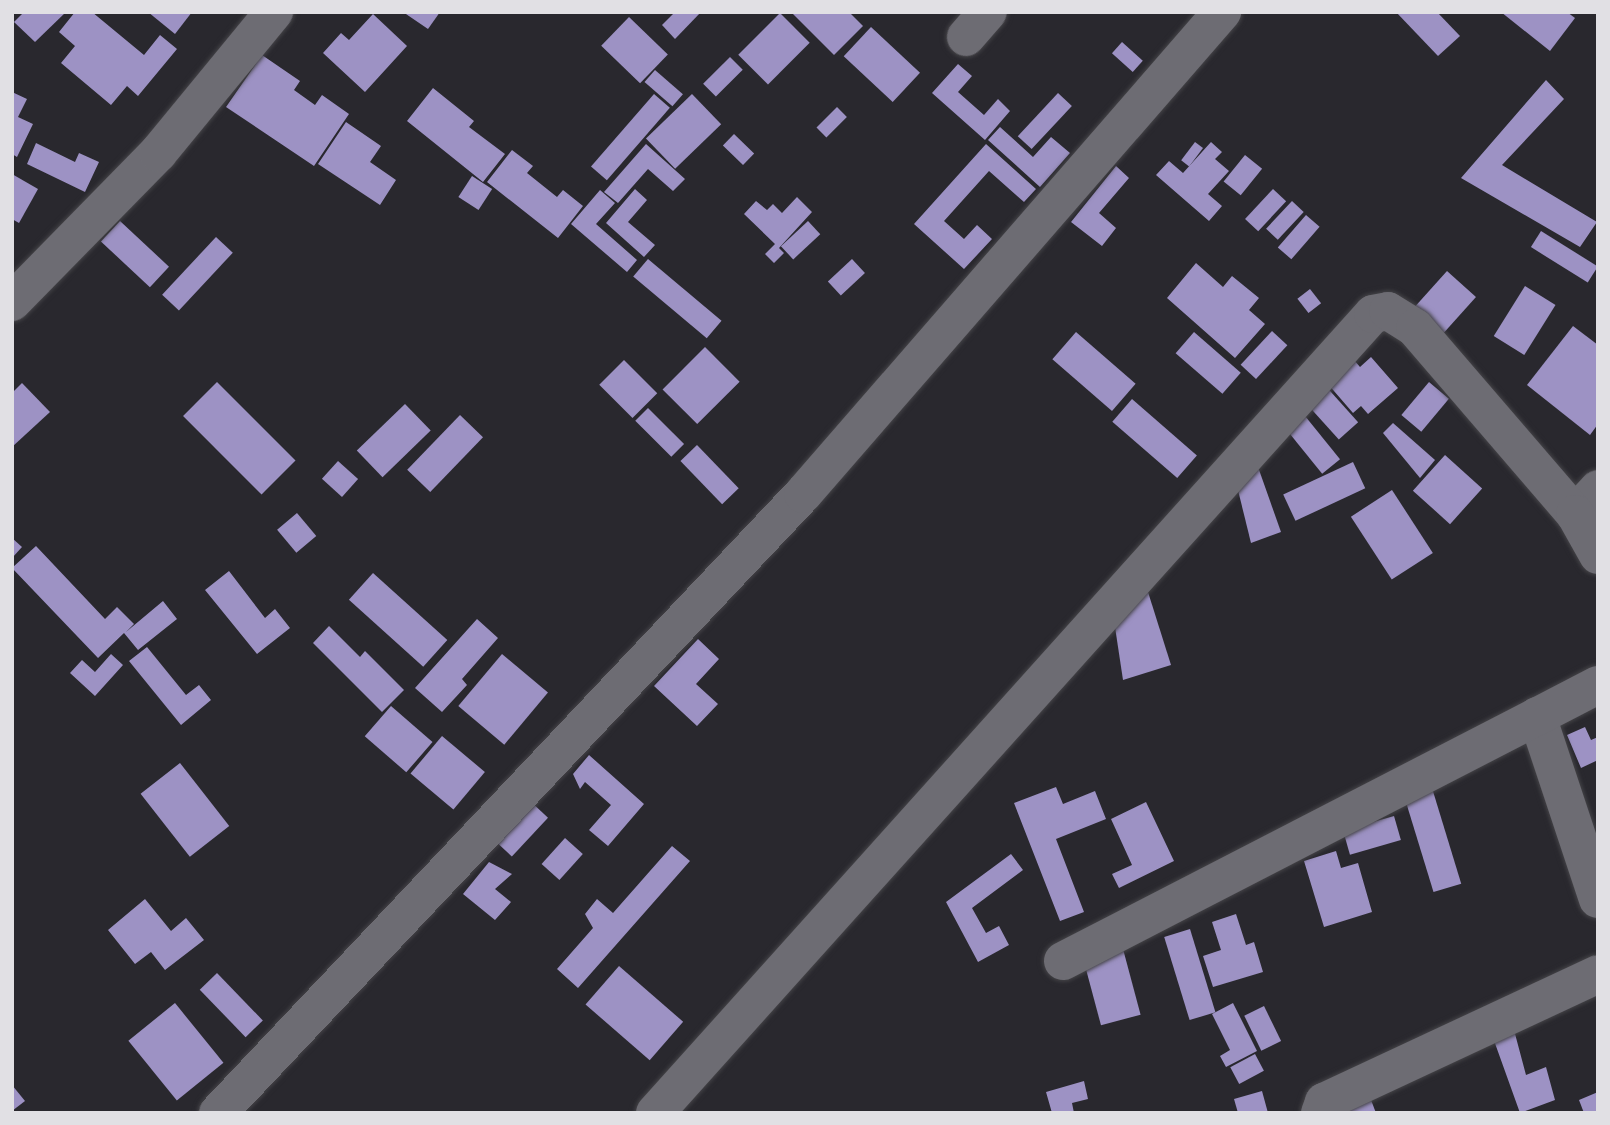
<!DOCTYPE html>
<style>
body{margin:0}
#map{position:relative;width:1610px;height:1125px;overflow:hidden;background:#29282e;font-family:Karla,sans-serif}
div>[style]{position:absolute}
.building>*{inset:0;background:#9d92c4;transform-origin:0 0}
.roads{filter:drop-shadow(0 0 2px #444347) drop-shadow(0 0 2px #444347)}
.minor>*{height:38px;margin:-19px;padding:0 19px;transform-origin:19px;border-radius:19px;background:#6d6c73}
span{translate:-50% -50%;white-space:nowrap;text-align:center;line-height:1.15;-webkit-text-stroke:7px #29282e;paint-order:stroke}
.frame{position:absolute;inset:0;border:14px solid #e1e0e4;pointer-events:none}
</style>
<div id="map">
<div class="building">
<i style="clip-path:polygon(24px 12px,66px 12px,35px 42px,14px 22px)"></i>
<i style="clip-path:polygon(75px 12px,92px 12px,144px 55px,160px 35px,177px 49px,138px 96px,127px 86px,111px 105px,61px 63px,75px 46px,59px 32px)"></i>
<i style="clip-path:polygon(148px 12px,192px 12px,175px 34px)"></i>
<i style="clip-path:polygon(403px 12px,440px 12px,428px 29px)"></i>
<i style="clip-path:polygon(675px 12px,701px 12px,675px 39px,662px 25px)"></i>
<i style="clip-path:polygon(791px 12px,849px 12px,863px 26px,834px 55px)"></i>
<i style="clip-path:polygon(1396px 12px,1437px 12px,1460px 36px,1438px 56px)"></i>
<i style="clip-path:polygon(1501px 12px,1567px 12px,1575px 18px,1550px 51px)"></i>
<i style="left:780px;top:13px;width:42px;height:59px;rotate:45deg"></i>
<i style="clip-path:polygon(373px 14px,407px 46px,365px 92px,323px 53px,341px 33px,349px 40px)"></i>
<i style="left:629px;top:17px;width:54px;height:40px;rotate:44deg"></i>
<i style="left:871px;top:27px;width:67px;height:40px;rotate:43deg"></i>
<i style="left:1122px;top:42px;width:28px;height:15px;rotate:42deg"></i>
<i style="clip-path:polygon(262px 55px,300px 81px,294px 90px,315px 105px,322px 95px,349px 114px,314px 166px,226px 107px)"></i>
<i style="left:730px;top:57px;width:18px;height:38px;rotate:45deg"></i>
<i style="clip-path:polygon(958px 64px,972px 76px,958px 92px,984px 115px,998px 99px,1010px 111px,985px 140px,932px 93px)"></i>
<i style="left:655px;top:70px;width:37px;height:16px;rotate:41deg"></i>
<i style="clip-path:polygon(1546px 80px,1564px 99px,1502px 165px,1597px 222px,1580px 247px,1461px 178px)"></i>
<i style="clip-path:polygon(433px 88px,474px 121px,469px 127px,505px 154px,483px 182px,407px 121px)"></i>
<i style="clip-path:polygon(12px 92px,27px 99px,18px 117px,33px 124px,17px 157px,12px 154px)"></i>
<i style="left:1058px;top:93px;width:19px;height:59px;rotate:43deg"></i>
<i style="left:654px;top:94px;width:21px;height:96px;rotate:41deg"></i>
<i style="left:692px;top:94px;width:42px;height:64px;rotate:46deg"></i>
<i style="left:837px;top:107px;width:14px;height:29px;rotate:45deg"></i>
<i style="clip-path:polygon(346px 122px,381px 146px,370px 162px,396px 180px,380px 205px,318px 164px)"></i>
<i style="clip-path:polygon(1000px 127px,1033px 157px,1051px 137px,1070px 153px,1040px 187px,988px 140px)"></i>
<i style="left:734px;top:134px;width:28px;height:16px;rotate:44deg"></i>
<i style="left:1195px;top:142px;width:10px;height:23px;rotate:37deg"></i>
<i style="clip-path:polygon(1211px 142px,1222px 152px,1215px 159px,1229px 171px,1208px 194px,1222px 206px,1209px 221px,1156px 175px,1169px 161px,1183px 173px)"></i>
<i style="clip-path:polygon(36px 143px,75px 162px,79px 153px,99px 162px,85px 192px,27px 164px)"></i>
<i style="clip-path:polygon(646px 144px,685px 179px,673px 191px,648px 169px,618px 203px,604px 192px)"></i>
<i style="clip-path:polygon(986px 144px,1036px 189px,1024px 202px,989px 171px,944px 221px,964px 239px,977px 225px,992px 239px,964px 269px,914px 224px)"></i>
<i style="clip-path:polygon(512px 150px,533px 166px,527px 173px,557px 197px,563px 190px,583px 206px,558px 238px,487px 182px)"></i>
<i style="left:1245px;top:155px;width:22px;height:34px;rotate:39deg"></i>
<i style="clip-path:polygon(1116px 166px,1129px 178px,1099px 213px,1116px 228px,1102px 246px,1071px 222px)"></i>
<i style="clip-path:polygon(12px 174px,38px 189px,19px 223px,12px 219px)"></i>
<i style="left:472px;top:176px;width:24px;height:25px;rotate:33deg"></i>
<i style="clip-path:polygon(635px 189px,647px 200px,628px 222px,655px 245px,644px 257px,606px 223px)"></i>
<i style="left:1273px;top:189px;width:18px;height:41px;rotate:43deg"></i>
<i style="clip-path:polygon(600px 190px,615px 203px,596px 224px,637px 260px,627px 272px,571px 224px)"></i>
<i style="clip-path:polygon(797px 197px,812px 212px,779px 248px,784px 253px,774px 263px,765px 254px,775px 244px,744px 214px,756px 201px,767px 210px,773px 204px,782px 213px)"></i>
<i style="left:1292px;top:201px;width:16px;height:38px;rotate:43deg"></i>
<i style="left:1306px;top:215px;width:18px;height:43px;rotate:41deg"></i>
<i style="left:120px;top:221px;width:67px;height:28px;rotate:43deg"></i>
<i style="left:808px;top:221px;width:18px;height:37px;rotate:47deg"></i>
<i style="left:1541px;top:231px;width:67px;height:19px;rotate:32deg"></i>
<i style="left:216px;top:237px;width:23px;height:79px;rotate:43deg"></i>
<i style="left:648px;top:259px;width:96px;height:23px;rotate:40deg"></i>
<i style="left:852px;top:259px;width:19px;height:33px;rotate:47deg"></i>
<i style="clip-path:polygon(1196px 263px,1223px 287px,1232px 276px,1259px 298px,1249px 310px,1265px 324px,1235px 358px,1167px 298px)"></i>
<i style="left:1447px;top:271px;width:39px;height:52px;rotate:42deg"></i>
<i style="left:1525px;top:286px;width:36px;height:59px;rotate:32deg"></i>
<i style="left:1310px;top:289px;width:18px;height:16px;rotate:52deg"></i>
<i style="clip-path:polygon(1573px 326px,1598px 345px,1598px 424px,1590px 435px,1527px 385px)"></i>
<i style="left:1272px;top:331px;width:21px;height:46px;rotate:43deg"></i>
<i style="left:1076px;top:332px;width:79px;height:36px;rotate:41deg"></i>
<i style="left:1194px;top:332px;width:62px;height:28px;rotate:41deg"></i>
<i style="left:705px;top:347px;width:49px;height:60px;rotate:45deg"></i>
<i style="clip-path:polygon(1348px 353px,1360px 367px,1371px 357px,1398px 388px,1368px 414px,1361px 406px,1353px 413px,1321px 376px)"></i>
<i style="left:624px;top:360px;width:47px;height:35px;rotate:45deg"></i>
<i style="left:217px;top:382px;width:111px;height:48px;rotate:45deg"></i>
<i style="left:1322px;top:382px;width:54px;height:26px;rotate:48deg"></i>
<i style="left:1429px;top:382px;width:26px;height:43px;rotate:40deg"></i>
<i style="clip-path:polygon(22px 383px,50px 412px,12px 447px,12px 393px)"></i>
<i style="left:1132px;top:399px;width:86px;height:30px;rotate:41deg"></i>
<i style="left:405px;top:404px;width:37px;height:67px;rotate:46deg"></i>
<i style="left:648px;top:408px;width:51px;height:18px;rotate:45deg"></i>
<i style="left:1301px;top:411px;width:62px;height:23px;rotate:51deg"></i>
<i style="left:460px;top:415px;width:32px;height:76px;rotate:44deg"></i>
<i style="clip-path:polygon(1393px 423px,1435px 460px,1420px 478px,1383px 433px)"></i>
<i style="left:697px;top:445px;width:60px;height:23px;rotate:46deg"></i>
<i style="left:1445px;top:455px;width:50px;height:48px;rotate:42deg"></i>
<i style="left:338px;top:461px;width:27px;height:24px;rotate:42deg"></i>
<i style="left:1353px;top:462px;width:29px;height:77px;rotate:65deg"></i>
<i style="clip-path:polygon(1258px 467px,1281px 532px,1251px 543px,1237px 486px)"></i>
<i style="left:1392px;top:490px;width:75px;height:49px;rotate:57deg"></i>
<i style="left:297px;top:513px;width:30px;height:26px;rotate:50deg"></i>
<i style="clip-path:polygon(12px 538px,22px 547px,12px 558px)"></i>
<i style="clip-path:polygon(36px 546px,105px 619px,117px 607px,134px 624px,126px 632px,163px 601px,177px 619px,138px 650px,124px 633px,98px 658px,12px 568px)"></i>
<i style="clip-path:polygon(229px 571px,265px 618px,275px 609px,290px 628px,257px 654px,205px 590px)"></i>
<i style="left:373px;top:573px;width:100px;height:36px;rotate:42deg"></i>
<i style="clip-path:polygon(1148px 592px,1171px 665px,1123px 680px,1115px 627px)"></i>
<i style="clip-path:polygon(477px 619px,498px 638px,462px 679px,467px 685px,442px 712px,415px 688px)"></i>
<i style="clip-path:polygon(329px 626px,360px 657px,365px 651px,404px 690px,382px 712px,313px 643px)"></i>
<i style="clip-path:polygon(698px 639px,719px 659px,696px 684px,718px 704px,697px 726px,654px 686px)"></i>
<i style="clip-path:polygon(147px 647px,186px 695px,199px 685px,211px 700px,181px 725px,129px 661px)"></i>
<i style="clip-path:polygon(111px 654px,123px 665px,95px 696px,70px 673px,82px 660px,95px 672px)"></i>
<i style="left:502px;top:654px;width:60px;height:68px;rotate:40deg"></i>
<i style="left:391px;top:706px;width:55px;height:40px;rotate:41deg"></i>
<i style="clip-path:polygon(1585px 727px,1591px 740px,1598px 737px,1598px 760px,1581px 768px,1567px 735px)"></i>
<i style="left:442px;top:736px;width:56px;height:49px;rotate:40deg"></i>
<i style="clip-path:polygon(589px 755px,644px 804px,608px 846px,589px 830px,611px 805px,585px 782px,580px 789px,573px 774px)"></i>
<i style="left:180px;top:763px;width:80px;height:50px;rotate:52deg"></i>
<i style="clip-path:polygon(1056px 787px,1063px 804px,1095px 791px,1106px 819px,1056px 839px,1084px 912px,1060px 921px,1014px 803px)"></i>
<i style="left:1432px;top:788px;width:100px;height:29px;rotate:73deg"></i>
<i style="left:529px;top:800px;width:26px;height:53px;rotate:43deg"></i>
<i style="clip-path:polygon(1146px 802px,1174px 861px,1119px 888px,1112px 874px,1132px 865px,1111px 819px)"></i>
<i style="left:1394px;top:816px;width:25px;height:53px;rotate:74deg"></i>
<i style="left:565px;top:838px;width:24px;height:35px;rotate:42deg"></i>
<i style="clip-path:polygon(672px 846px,690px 861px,578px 988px,557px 969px,593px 928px,585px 914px,597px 899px,613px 913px)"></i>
<i style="clip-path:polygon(1336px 851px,1341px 868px,1358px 863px,1372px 912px,1324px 927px,1304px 861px)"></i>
<i style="clip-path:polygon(1011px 854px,1023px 870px,972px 908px,986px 933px,999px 926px,1009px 945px,978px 962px,946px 902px)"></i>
<i style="clip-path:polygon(489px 862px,512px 874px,495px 889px,511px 902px,495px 920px,463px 894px)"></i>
<i style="clip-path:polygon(145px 899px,171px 931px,186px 918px,204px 940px,165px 970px,151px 952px,135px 964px,108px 930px)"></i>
<i style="clip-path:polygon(1236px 914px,1246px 945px,1254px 942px,1263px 972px,1213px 987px,1203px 956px,1221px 950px,1212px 922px)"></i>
<i style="left:1190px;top:929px;width:87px;height:27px;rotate:73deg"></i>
<i style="left:1123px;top:949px;width:68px;height:41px;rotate:75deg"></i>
<i style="left:619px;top:966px;width:85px;height:51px;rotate:41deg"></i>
<i style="left:217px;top:973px;width:66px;height:24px;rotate:46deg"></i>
<i style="left:175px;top:1003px;width:77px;height:60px;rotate:51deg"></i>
<i style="clip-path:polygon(1233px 1003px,1257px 1051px,1226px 1067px,1220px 1056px,1230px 1050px,1212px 1014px)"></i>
<i style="left:1264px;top:1006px;width:39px;height:22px;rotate:64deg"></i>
<i style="clip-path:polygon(1514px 1030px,1526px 1075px,1546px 1067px,1555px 1100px,1520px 1113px,1492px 1035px)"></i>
<i style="left:1255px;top:1054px;width:19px;height:28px;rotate:62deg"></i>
<i style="clip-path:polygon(1084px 1081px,1088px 1099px,1072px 1103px,1074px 1113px,1052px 1113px,1046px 1092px)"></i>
<i style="clip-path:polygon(12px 1085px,25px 1101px,12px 1111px)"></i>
<i style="clip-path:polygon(1262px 1091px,1268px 1113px,1238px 1113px,1234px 1099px)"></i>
<i style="clip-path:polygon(1598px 1092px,1598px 1113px,1584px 1113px,1579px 1100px)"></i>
<i style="clip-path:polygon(1371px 1100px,1376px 1113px,1340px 1113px)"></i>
</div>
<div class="roads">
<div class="minor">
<i style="left:966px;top:37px;width:33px;rotate:-49deg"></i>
<i style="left:12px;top:302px;width:209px;rotate:-45.6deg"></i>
<i style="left:158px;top:153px;width:183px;rotate:-50.6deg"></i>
<i style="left:1575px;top:514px;width:34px;rotate:-47deg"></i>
<i style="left:1537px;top:716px;width:193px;rotate:71.6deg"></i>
<i style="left:1063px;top:961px;width:602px;rotate:-27.29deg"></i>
<i style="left:218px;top:1113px;width:852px;rotate:-46.62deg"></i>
<i style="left:803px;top:494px;width:639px;rotate:-49deg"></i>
<i style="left:655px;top:1113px;width:1074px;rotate:-48.06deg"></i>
<i style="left:1373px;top:314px;width:15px;rotate:-11deg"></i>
<i style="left:1388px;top:311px;width:32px;rotate:32deg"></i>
<i style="left:1415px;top:328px;width:245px;rotate:49.3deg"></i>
<i style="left:1575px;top:514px;width:47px;rotate:60.7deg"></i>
<i style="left:1320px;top:1113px;width:12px;rotate:-70deg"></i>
<i style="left:1324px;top:1102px;width:302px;rotate:-25deg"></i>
</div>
</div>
<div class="frame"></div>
</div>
